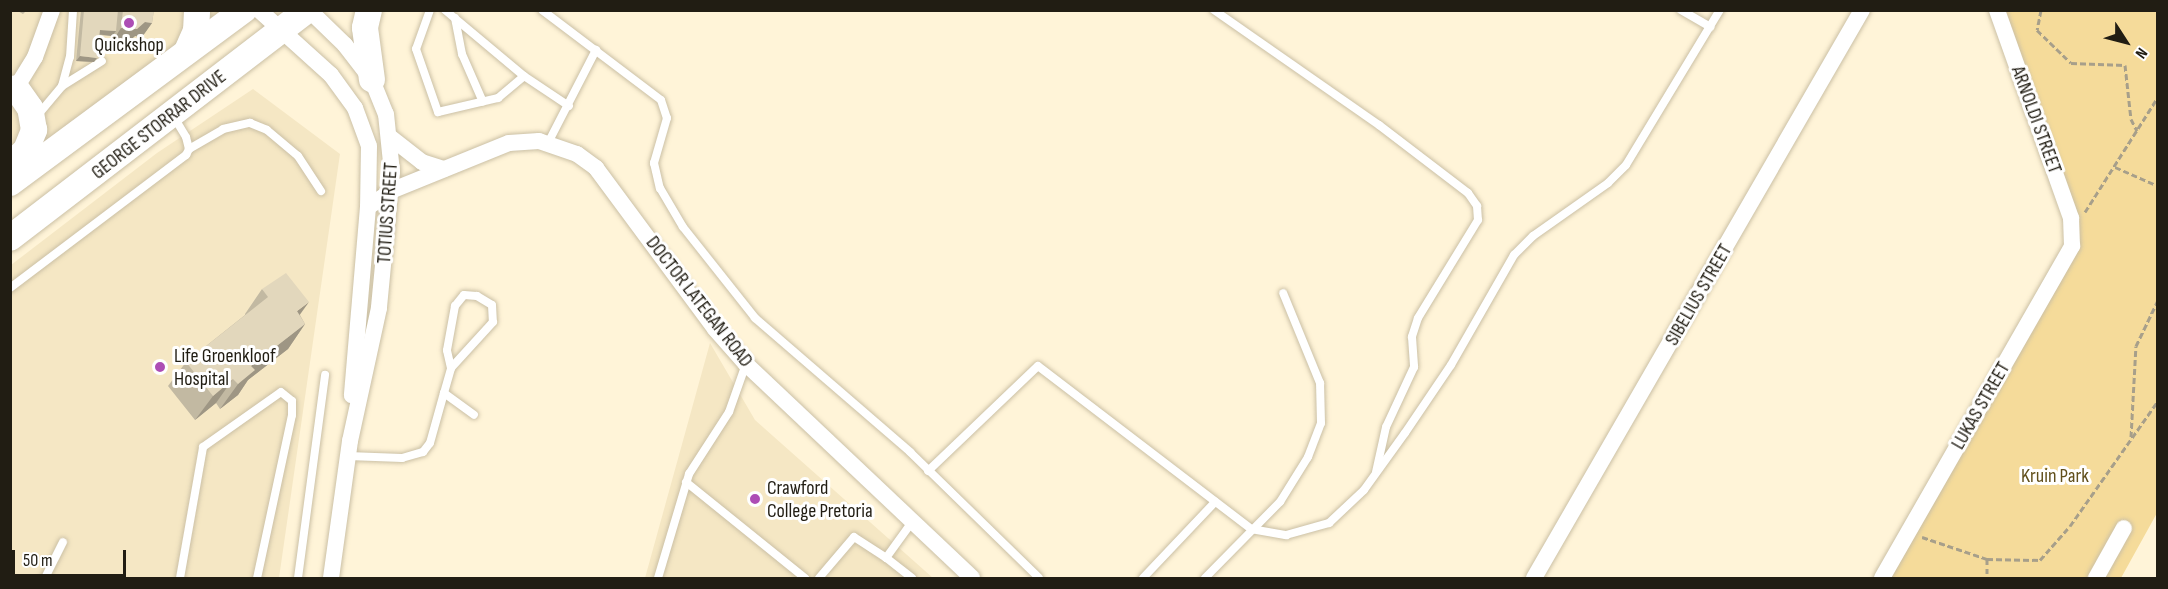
<!DOCTYPE html>
<style>
body{margin:0}
#map{position:relative;width:2168px;height:589px;overflow:hidden;background:#fff4d8;font-family:"Sofia Sans Condensed",sans-serif}
div>[style]{position:absolute}
.built>*{inset:0;background:#f5e7c4}
.green>*{inset:0;background:#f5db9a}
.path>*{height:3px;margin-top:-1.5px;transform-origin:0;background:repeating-linear-gradient(90deg,#a79f8a 0 6px,transparent 0 9px)}
.roads{filter:drop-shadow(0 0 2px #cbc0a5) drop-shadow(0 0 2px #cbc0a5)}
.lane>*{height:8px;margin:-4px;padding:0 4px;transform-origin:4px;border-radius:4px;background:#fff}
.street>*{height:16px;margin:-8px;padding:0 8px;transform-origin:8px;border-radius:8px;background:#fff}
.primary>*{height:26px;margin:-13px;padding:0 13px;transform-origin:13px;border-radius:13px;background:#fff}
.wall>*{inset:0;background:#c2b9a2}
.shaded-wall>*{inset:0;background:#9e9684}
.building>*{inset:0;background:#e2d7bc}
.dots>*{width:16px;height:16px;translate:-50% -50%;box-sizing:border-box;border:3px solid #fff;border-radius:50%}
span{translate:-50% -50%;white-space:nowrap;text-align:center;line-height:1.15;-webkit-text-stroke:6px #fff;paint-order:stroke}
.poi-label{font-size:20px;color:#211d13}
.left{translate:0 -50%;text-align:left}
.street-label{font-size:20px;color:#211d13}
.park-label{font-size:20px;color:#614f1b}
.frame{position:absolute;inset:0;border:12px solid #211d13;pointer-events:none}
.north{position:absolute;left:2096px;top:12px;width:60px;height:60px;-webkit-text-stroke:4px #fff;paint-order:stroke;rotate:126deg;font-size:16px;font-weight:700;line-height:24px;text-align:center;color:#211d13}
.north::after{content:'';display:block;margin:auto;width:21px;height:27px;background:#211d13;clip-path:polygon(50% 0,100% 100%,50% 72%,0 100%)}
.scale{position:absolute;left:12px;top:550px;width:114px;height:27px;box-sizing:border-box;border:3px solid #211d13;border-top:0;padding-left:8px;font-size:18px;line-height:21px;white-space:nowrap;color:#211d13;-webkit-text-stroke:4px #fff;paint-order:stroke}
</style>
<div id="map">
<div class="built">
<i style="clip-path:polygon(11px 11px,244px 11px,11px 169px)"></i>
<i style="clip-path:polygon(253px 89px,340px 154px,279px 578px,11px 578px,11px 265px,157px 153px)"></i>
<i style="clip-path:polygon(710px 343px,755px 420px,933px 578px,645px 578px)"></i>
</div>
<div class="green">
<i style="clip-path:polygon(2002px 11px,2157px 11px,2157px 513px,2121px 578px,1881px 578px,2078px 228px)"></i>
</div>
<div class="path">
<i style="left:2041px;top:10px;width:20px;rotate:101deg"></i>
<i style="left:2037px;top:30px;width:47px;rotate:44.1deg"></i>
<i style="left:2071px;top:63px;width:54px;rotate:2.1deg"></i>
<i style="left:2125px;top:65px;width:54px;rotate:83.7deg"></i>
<i style="left:2131px;top:119px;width:13px;rotate:63deg"></i>
<i style="left:2115px;top:167px;width:47px;rotate:23.8deg"></i>
<i style="left:2085px;top:212px;width:136px;rotate:-57.6deg"></i>
<i style="left:2131px;top:437px;width:91px;rotate:-86.9deg"></i>
<i style="left:2136px;top:346px;width:51px;rotate:-64.4deg"></i>
<i style="left:1922px;top:537px;width:69px;rotate:18.7deg"></i>
<i style="left:1987px;top:559px;width:53px;rotate:1.1deg"></i>
<i style="left:2040px;top:560px;width:45px;rotate:-48.6deg"></i>
<i style="left:2070px;top:526px;width:153px;rotate:-54.9deg"></i>
<i style="left:1987px;top:559px;width:19px;rotate:90deg"></i>
</div>
<div class="roads">
<div class="lane">
<i style="left:430px;top:10px;width:41px;rotate:109.7deg"></i>
<i style="left:416px;top:49px;width:67px;rotate:70.8deg"></i>
<i style="left:438px;top:112px;width:62px;rotate:-13.1deg"></i>
<i style="left:498px;top:98px;width:34px;rotate:-40deg"></i>
<i style="left:445px;top:10px;width:103px;rotate:39.9deg"></i>
<i style="left:524px;top:76px;width:54px;rotate:33.7deg"></i>
<i style="left:542px;top:10px;width:149px;rotate:37.1deg"></i>
<i style="left:661px;top:100px;width:19px;rotate:72deg"></i>
<i style="left:667px;top:118px;width:47px;rotate:106.1deg"></i>
<i style="left:654px;top:163px;width:26px;rotate:77deg"></i>
<i style="left:660px;top:188px;width:45px;rotate:59.5deg"></i>
<i style="left:683px;top:227px;width:116px;rotate:51.6deg"></i>
<i style="left:755px;top:318px;width:205px;rotate:40.8deg"></i>
<i style="left:910px;top:452px;width:180px;rotate:44.3deg"></i>
<i style="left:1214px;top:10px;width:201px;rotate:34.9deg"></i>
<i style="left:1379px;top:125px;width:112px;rotate:37.4deg"></i>
<i style="left:1468px;top:193px;width:16px;rotate:55deg"></i>
<i style="left:1477px;top:206px;width:14px;rotate:86deg"></i>
<i style="left:1478px;top:220px;width:115px;rotate:121.5deg"></i>
<i style="left:1418px;top:318px;width:20px;rotate:108deg"></i>
<i style="left:1412px;top:337px;width:30px;rotate:86deg"></i>
<i style="left:1414px;top:367px;width:66px;rotate:115deg"></i>
<i style="left:1386px;top:427px;width:46px;rotate:102.5deg"></i>
<i style="left:1681px;top:10px;width:34px;rotate:30deg"></i>
<i style="left:455px;top:18px;width:37px;rotate:79deg"></i>
<i style="left:462px;top:54px;width:52px;rotate:66.4deg"></i>
<i style="left:62px;top:86px;width:30px;rotate:-75deg"></i>
<i style="left:70px;top:57px;width:47px;rotate:-86.3deg"></i>
<i style="left:37px;top:116px;width:39px;rotate:-50deg"></i>
<i style="left:62px;top:86px;width:47px;rotate:-32deg"></i>
<i style="left:548px;top:143px;width:105px;rotate:-62.7deg"></i>
<i style="left:189px;top:149px;width:39px;rotate:-30deg"></i>
<i style="left:223px;top:129px;width:28px;rotate:-13deg"></i>
<i style="left:250px;top:123px;width:18px;rotate:22deg"></i>
<i style="left:267px;top:130px;width:40px;rotate:40deg"></i>
<i style="left:298px;top:156px;width:42px;rotate:56.7deg"></i>
<i style="left:10px;top:288px;width:221px;rotate:-37.1deg"></i>
<i style="left:186px;top:155px;width:7px;rotate:-63deg"></i>
<i style="left:189px;top:149px;width:12px;rotate:-104deg"></i>
<i style="left:186px;top:137px;width:26px;rotate:-121deg"></i>
<i style="left:444px;top:393px;width:26px;rotate:-74deg"></i>
<i style="left:451px;top:368px;width:18px;rotate:-103deg"></i>
<i style="left:447px;top:350px;width:45px;rotate:-79.7deg"></i>
<i style="left:455px;top:306px;width:14px;rotate:-51deg"></i>
<i style="left:464px;top:295px;width:13px;rotate:4deg"></i>
<i style="left:477px;top:296px;width:17px;rotate:31deg"></i>
<i style="left:492px;top:305px;width:17px;rotate:87deg"></i>
<i style="left:493px;top:322px;width:62px;rotate:132.4deg"></i>
<i style="left:348px;top:456px;width:54px;rotate:2.1deg"></i>
<i style="left:402px;top:458px;width:22px;rotate:-16deg"></i>
<i style="left:423px;top:452px;width:11px;rotate:-52deg"></i>
<i style="left:430px;top:443px;width:52px;rotate:-74.4deg"></i>
<i style="left:444px;top:393px;width:37px;rotate:36deg"></i>
<i style="left:928px;top:471px;width:152px;rotate:-43.7deg"></i>
<i style="left:1038px;top:366px;width:268px;rotate:37.4deg"></i>
<i style="left:1251px;top:529px;width:36px;rotate:10deg"></i>
<i style="left:1286px;top:535px;width:45px;rotate:-15.6deg"></i>
<i style="left:1329px;top:523px;width:48px;rotate:-43.3deg"></i>
<i style="left:1364px;top:490px;width:70px;rotate:-54.3deg"></i>
<i style="left:1405px;top:433px;width:82px;rotate:-55.9deg"></i>
<i style="left:1451px;top:365px;width:127px;rotate:-60.2deg"></i>
<i style="left:1514px;top:255px;width:27px;rotate:-45deg"></i>
<i style="left:1533px;top:236px;width:92px;rotate:-35.2deg"></i>
<i style="left:1608px;top:183px;width:25px;rotate:-45deg"></i>
<i style="left:1626px;top:165px;width:181px;rotate:-58.8deg"></i>
<i style="left:686px;top:482px;width:153px;rotate:38.9deg"></i>
<i style="left:45px;top:578px;width:40px;rotate:-63.4deg"></i>
<i style="left:180px;top:578px;width:133px;rotate:-80deg"></i>
<i style="left:203px;top:447px;width:95px;rotate:-35.2deg"></i>
<i style="left:281px;top:392px;width:14px;rotate:39deg"></i>
<i style="left:292px;top:401px;width:14px;rotate:90deg"></i>
<i style="left:292px;top:415px;width:167px;rotate:102.1deg"></i>
<i style="left:298px;top:578px;width:205px;rotate:-82.4deg"></i>
<i style="left:658px;top:578px;width:109px;rotate:-73.4deg"></i>
<i style="left:689px;top:474px;width:74px;rotate:-57.2deg"></i>
<i style="left:729px;top:412px;width:51px;rotate:-70.5deg"></i>
<i style="left:819px;top:578px;width:54px;rotate:-49.5deg"></i>
<i style="left:854px;top:537px;width:38px;rotate:33deg"></i>
<i style="left:912px;top:578px;width:33px;rotate:-142deg"></i>
<i style="left:886px;top:558px;width:44px;rotate:-54.2deg"></i>
<i style="left:1143px;top:578px;width:105px;rotate:-46.5deg"></i>
<i style="left:1205px;top:578px;width:107px;rotate:-45.4deg"></i>
<i style="left:1280px;top:502px;width:53px;rotate:-58.1deg"></i>
<i style="left:1308px;top:457px;width:36px;rotate:-69deg"></i>
<i style="left:1321px;top:423px;width:40px;rotate:-91.4deg"></i>
<i style="left:1320px;top:383px;width:97px;rotate:-112.3deg"></i>
</div>
<div class="street">
<i style="left:259px;top:10px;width:97px;rotate:42.1deg"></i>
<i style="left:331px;top:75px;width:41px;rotate:54deg"></i>
<i style="left:355px;top:108px;width:40px;rotate:69.8deg"></i>
<i style="left:369px;top:146px;width:61px;rotate:90.9deg"></i>
<i style="left:368px;top:207px;width:189px;rotate:94.9deg"></i>
<i style="left:309px;top:10px;width:50px;rotate:44.2deg"></i>
<i style="left:345px;top:45px;width:44px;rotate:52.4deg"></i>
<i style="left:372px;top:80px;width:37px;rotate:68deg"></i>
<i style="left:386px;top:114px;width:58px;rotate:84.1deg"></i>
<i style="left:392px;top:172px;width:137px;rotate:95.5deg"></i>
<i style="left:379px;top:308px;width:136px;rotate:102.3deg"></i>
<i style="left:350px;top:441px;width:138px;rotate:97.9deg"></i>
<i style="left:11px;top:96px;width:46px;rotate:-58.4deg"></i>
<i style="left:35px;top:57px;width:50px;rotate:-70.1deg"></i>
<i style="left:390px;top:137px;width:41px;rotate:38deg"></i>
<i style="left:422px;top:162px;width:23px;rotate:18deg"></i>
<i style="left:368px;top:207px;width:30px;rotate:-34deg"></i>
<i style="left:393px;top:190px;width:125px;rotate:-22.1deg"></i>
<i style="left:509px;top:143px;width:30px;rotate:-4deg"></i>
<i style="left:539px;top:141px;width:40px;rotate:18.9deg"></i>
<i style="left:577px;top:154px;width:24px;rotate:36deg"></i>
<i style="left:596px;top:168px;width:200px;rotate:53.5deg"></i>
<i style="left:715px;top:329px;width:47px;rotate:48.5deg"></i>
<i style="left:746px;top:364px;width:311px;rotate:43.4deg"></i>
<i style="left:1534px;top:578px;width:656px;rotate:-60deg"></i>
<i style="left:1882px;top:578px;width:383px;rotate:-60.2deg"></i>
<i style="left:2072px;top:246px;width:28px;rotate:-92deg"></i>
<i style="left:2071px;top:218px;width:221px;rotate:-109.6deg"></i>
<i style="left:2096px;top:578px;width:57px;rotate:-60.8deg"></i>
</div>
<div class="primary">
<i style="left:369px;top:10px;width:18px;rotate:103deg"></i>
<i style="left:365px;top:28px;width:52px;rotate:82.3deg"></i>
<i style="left:187px;top:51px;width:22px;rotate:-66deg"></i>
<i style="left:196px;top:31px;width:21px;rotate:-87deg"></i>
<i style="left:10px;top:165px;width:22px;rotate:-43deg"></i>
<i style="left:26px;top:150px;width:22px;rotate:-68deg"></i>
<i style="left:34px;top:130px;width:22px;rotate:-100deg"></i>
<i style="left:30px;top:108px;width:24px;rotate:-125deg"></i>
<i style="left:10px;top:183px;width:291px;rotate:-36.5deg"></i>
<i style="left:10px;top:238px;width:374px;rotate:-37.5deg"></i>
</div>
</div>
<div class="wall">
<i style="clip-path:polygon(16px 10px,27px 10px,23px 14px)"></i>
<i style="clip-path:polygon(81px 10px,154px 10px,152px 23px,142px 37px,135px 36px,127px 43px,112px 42px,112px 36px,99px 35px,94px 62px,76px 61px)"></i>
<i style="clip-path:polygon(262px 289px,300px 315px,305px 324px,288px 349px,248px 380px,238px 395px,220px 409px,216px 403px,195px 420px,168px 386px,186px 362px,245px 315px,245px 314px)"></i>
</div>
<div class="shaded-wall">
<i style="clip-path:polygon(145px 22px,152px 23px,142px 37px,135px 36px,127px 43px,112px 42px,121px 28px)"></i>
<i style="clip-path:polygon(100px 30px,116px 31px,112px 36px,96px 34px)"></i>
<i style="clip-path:polygon(80px 56px,97px 58px,94px 62px,76px 61px)"></i>
<i style="clip-path:polygon(309px 302px,291px 327px,297px 311px)"></i>
<i style="clip-path:polygon(305px 324px,288px 349px,248px 380px,238px 395px,220px 409px,251px 366px)"></i>
<i style="clip-path:polygon(233px 379px,216px 403px,195px 420px,213px 396px)"></i>
</div>
<div class="building">
<i style="clip-path:polygon(84px 10px,118px 10px,116px 31px,100px 30px,97px 58px,80px 56px)"></i>
<i style="clip-path:polygon(123px 10px,154px 10px,152px 23px,145px 22px,137px 29px,121px 28px)"></i>
<i style="clip-path:polygon(286px 273px,309px 302px,297px 311px,305px 324px,251px 366px,255px 370px,238px 384px,233px 379px,213px 396px,186px 362px,268px 297px,262px 289px)"></i>
</div>
<div class="dots">
<i style="left:129px;top:23px;background:#ad4db5"></i>
<i style="left:160px;top:367px;background:#ad4db5"></i>
<i style="left:755px;top:499px;background:#ad4db5"></i>
</div>
<div class="poi-label">
<span style="left:129px;top:45px">Quickshop</span>
<span class="left" style="left:174px;top:368px">Life Groenkloof<br>Hospital</span>
<span class="left" style="left:767px;top:500px">Crawford<br>College Pretoria</span>
</div>
<div class="street-label">
<span style="left:2036px;top:120px;rotate:70deg">ARNOLDI STREET</span>
<span style="left:159px;top:125px;rotate:-38deg">GEORGE STORRAR DRIVE</span>
<span style="left:388px;top:213px;rotate:-86deg">TOTIUS STREET</span>
<span style="left:1699px;top:295px;rotate:-60deg">SIBELIUS STREET</span>
<span style="left:699px;top:302px;rotate:52deg">DOCTOR LATEGAN ROAD</span>
<span style="left:1981px;top:406px;rotate:-60deg">LUKAS STREET</span>
</div>
<div class="park-label">
<span style="left:2055px;top:476px">Kruin Park</span>
</div>
<div class="frame"></div>
<div class="north">N</div>
<div class="scale">50 m</div>
</div>
